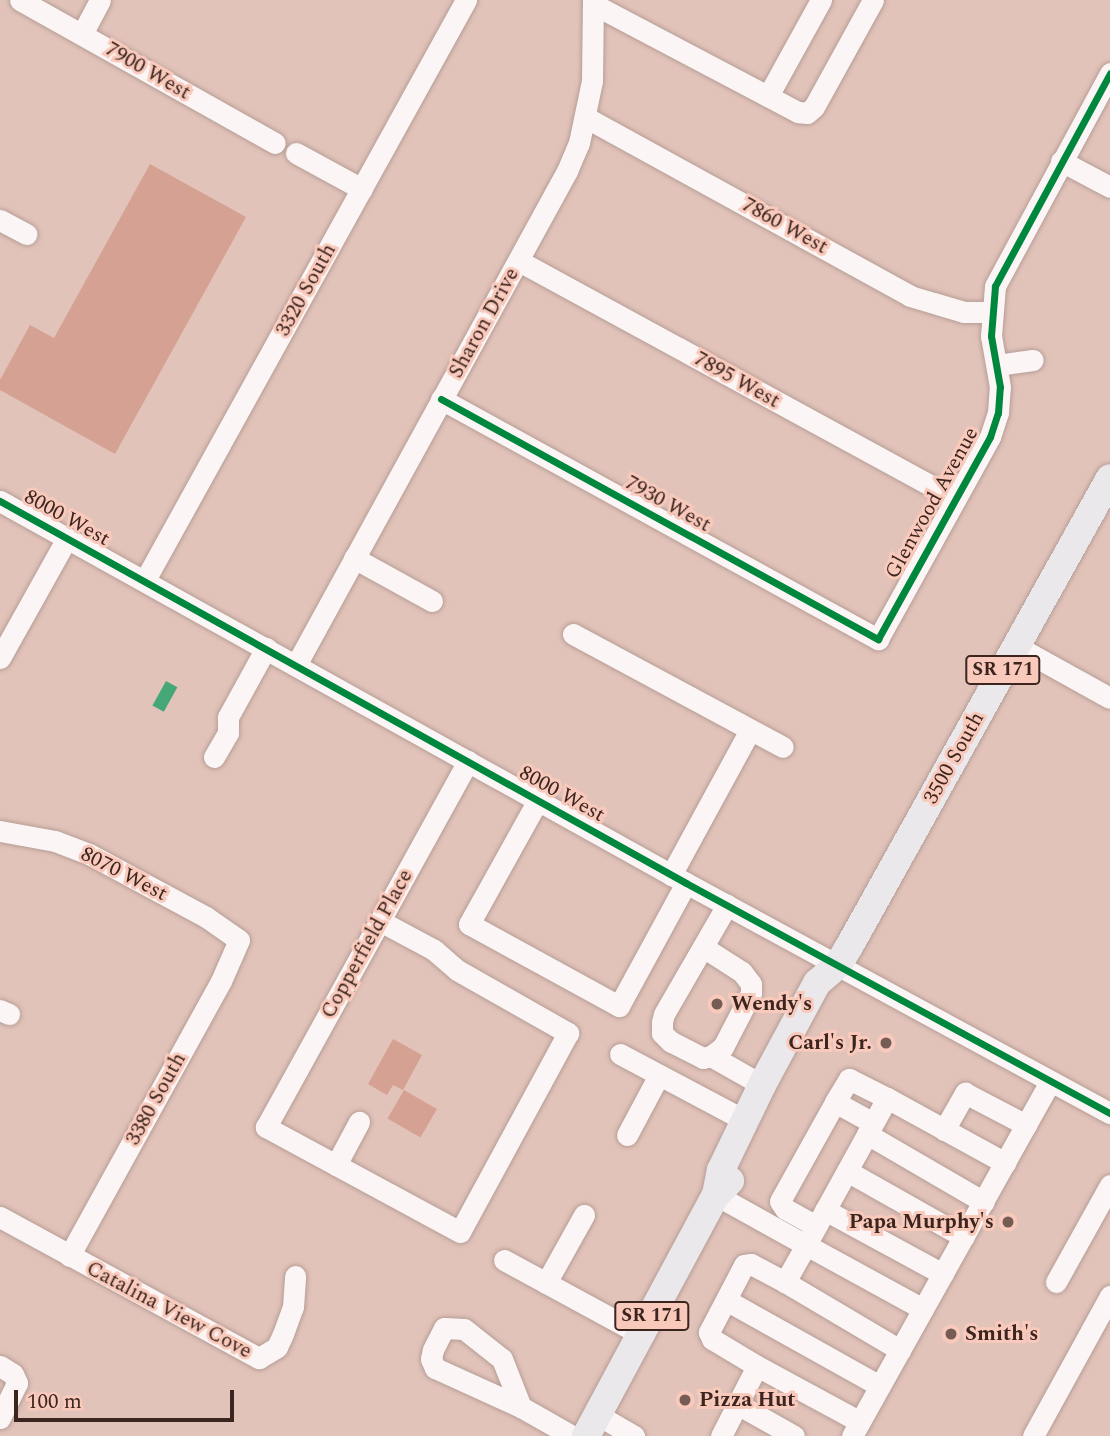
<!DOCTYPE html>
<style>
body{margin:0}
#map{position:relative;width:1110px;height:1436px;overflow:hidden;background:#e2c3ba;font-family:Spectral,serif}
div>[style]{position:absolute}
.green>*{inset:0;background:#d4a193;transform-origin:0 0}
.water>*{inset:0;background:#45a678;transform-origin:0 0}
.roads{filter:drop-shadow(0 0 2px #b69e96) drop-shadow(0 0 2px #b69e96)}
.minor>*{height:21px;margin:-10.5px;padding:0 10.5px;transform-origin:10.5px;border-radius:10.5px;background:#fbf6f5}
.major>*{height:28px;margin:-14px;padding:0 14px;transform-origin:14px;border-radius:14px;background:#ebe8ec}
.cycleway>*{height:7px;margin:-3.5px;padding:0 3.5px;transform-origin:3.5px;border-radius:3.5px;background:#00873e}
.dots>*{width:19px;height:19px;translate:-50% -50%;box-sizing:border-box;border:4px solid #f9c9bb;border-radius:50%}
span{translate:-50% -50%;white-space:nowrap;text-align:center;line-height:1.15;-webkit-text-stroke:6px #f9c9bb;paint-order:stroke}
.shield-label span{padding:2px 5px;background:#f9c9bb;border:2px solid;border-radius:5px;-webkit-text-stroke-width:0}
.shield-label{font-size:19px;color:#3b251e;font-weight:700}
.street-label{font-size:21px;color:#3b251e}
.poi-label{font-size:21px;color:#3b251e;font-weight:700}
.left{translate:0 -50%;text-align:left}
.right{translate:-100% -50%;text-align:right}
.scale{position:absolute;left:14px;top:1390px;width:220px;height:32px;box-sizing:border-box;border:4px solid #3b251e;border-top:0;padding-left:9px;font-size:21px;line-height:24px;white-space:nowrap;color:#3b251e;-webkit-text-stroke:5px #f9c9bb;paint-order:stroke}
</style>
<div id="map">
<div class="green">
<i style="clip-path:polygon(150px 164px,246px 217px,115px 454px,0 390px,0 380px,30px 325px,54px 338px)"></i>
<i style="clip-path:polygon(393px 1039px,422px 1055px,403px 1090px,393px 1085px,387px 1095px,368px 1084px)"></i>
<i style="left:404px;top:1090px;width:38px;height:33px;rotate:30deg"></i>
</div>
<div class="water">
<i style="left:166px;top:681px;width:13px;height:28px;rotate:29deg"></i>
</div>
<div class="roads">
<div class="minor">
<i style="left:20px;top:0;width:292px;rotate:29.3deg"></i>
<i style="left:593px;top:4px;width:232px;rotate:27.8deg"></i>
<i style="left:798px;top:112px;width:9px;rotate:6deg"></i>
<i style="left:807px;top:113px;width:9px;rotate:-41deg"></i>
<i style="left:814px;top:107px;width:122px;rotate:-61.1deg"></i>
<i style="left:82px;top:34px;width:38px;rotate:-62deg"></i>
<i style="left:768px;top:96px;width:110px;rotate:-61.1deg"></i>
<i style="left:585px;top:117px;width:371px;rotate:28.8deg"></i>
<i style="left:910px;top:296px;width:56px;rotate:16.5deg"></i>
<i style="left:964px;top:312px;width:27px"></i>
<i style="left:296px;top:153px;width:75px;rotate:28.6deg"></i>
<i style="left:1061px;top:161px;width:55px;rotate:28deg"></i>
<i style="left:0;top:220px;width:30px;rotate:28deg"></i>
<i style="left:519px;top:261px;width:497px;rotate:28.6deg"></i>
<i style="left:997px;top:365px;width:36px;rotate:-8deg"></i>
<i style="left:441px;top:399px;width:499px;rotate:28.8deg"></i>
<i style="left:878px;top:639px;width:231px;rotate:-61deg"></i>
<i style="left:990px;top:437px;width:25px;rotate:-72deg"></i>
<i style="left:998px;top:413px;width:26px;rotate:-86deg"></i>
<i style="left:1000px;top:387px;width:52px;rotate:-100deg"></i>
<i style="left:991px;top:336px;width:50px;rotate:-85.4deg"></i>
<i style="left:995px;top:286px;width:242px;rotate:-61.6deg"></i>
<i style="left:0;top:501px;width:785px;rotate:29.11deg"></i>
<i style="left:686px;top:883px;width:482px;rotate:28.5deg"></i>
<i style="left:354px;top:558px;width:89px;rotate:28.9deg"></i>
<i style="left:145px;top:580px;width:663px;rotate:-61.04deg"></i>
<i style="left:573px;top:634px;width:238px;rotate:28.3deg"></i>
<i style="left:1016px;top:646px;width:107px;rotate:29deg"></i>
<i style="left:0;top:658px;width:137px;rotate:-60.8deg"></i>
<i style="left:296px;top:665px;width:563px;rotate:-61.25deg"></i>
<i style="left:567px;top:171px;width:30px;rotate:-67deg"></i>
<i style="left:579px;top:143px;width:63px;rotate:-78.2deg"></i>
<i style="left:592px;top:81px;width:81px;rotate:-89.3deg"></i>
<i style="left:214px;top:757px;width:28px;rotate:-60deg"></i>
<i style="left:228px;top:733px;width:16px;rotate:-90deg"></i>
<i style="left:228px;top:717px;width:79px;rotate:-61.2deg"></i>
<i style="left:538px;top:800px;width:142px;rotate:119.1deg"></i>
<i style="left:469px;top:924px;width:171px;rotate:28.7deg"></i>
<i style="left:619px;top:1006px;width:140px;rotate:-61.4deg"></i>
<i style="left:0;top:831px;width:56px;rotate:10.3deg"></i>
<i style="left:55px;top:841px;width:36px;rotate:21deg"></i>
<i style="left:89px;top:854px;width:133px;rotate:28.3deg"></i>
<i style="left:206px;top:917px;width:40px;rotate:34.9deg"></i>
<i style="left:239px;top:940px;width:45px;rotate:113.7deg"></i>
<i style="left:221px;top:981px;width:314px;rotate:118.9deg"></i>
<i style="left:671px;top:875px;width:165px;rotate:-61.4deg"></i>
<i style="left:380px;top:921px;width:61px;rotate:28.2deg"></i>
<i style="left:434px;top:950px;width:30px;rotate:41deg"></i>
<i style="left:457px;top:970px;width:128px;rotate:29.6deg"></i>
<i style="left:568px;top:1033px;width:226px;rotate:118.5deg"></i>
<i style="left:460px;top:1232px;width:221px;rotate:-151.6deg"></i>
<i style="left:266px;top:1127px;width:418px;rotate:-61.1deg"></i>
<i style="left:703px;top:947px;width:46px;rotate:32.7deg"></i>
<i style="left:742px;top:972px;width:15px;rotate:53deg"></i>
<i style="left:751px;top:984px;width:9px;rotate:90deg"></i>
<i style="left:751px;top:993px;width:61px;rotate:117.4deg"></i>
<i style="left:723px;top:1047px;width:15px;rotate:143deg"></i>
<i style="left:711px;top:1056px;width:8px;rotate:166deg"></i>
<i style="left:703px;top:1058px;width:36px;rotate:-153deg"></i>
<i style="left:671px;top:1042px;width:13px;rotate:-135deg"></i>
<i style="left:662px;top:1033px;width:11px;rotate:-90deg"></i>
<i style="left:662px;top:1022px;width:8px;rotate:-76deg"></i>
<i style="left:664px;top:1014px;width:126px;rotate:-60deg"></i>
<i style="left:0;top:1010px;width:10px;rotate:24deg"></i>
<i style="left:620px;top:1054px;width:143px;rotate:28deg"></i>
<i style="left:711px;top:1056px;width:59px;rotate:29.6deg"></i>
<i style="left:835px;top:1102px;width:27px;rotate:-59deg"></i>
<i style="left:849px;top:1079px;width:42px;rotate:26.6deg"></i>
<i style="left:944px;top:1130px;width:43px;rotate:-60.4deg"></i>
<i style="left:965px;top:1093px;width:69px;rotate:27.7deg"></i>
<i style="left:867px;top:1134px;width:135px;rotate:30.2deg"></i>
<i style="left:627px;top:1135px;width:68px;rotate:-61.9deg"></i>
<i style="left:336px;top:1165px;width:49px;rotate:-61.9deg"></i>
<i style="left:847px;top:1171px;width:134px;rotate:29.4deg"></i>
<i style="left:716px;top:1195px;width:103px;rotate:29.1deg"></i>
<i style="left:806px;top:1245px;width:43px;rotate:119.6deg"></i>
<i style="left:785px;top:1282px;width:38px;rotate:-152deg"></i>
<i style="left:751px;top:1264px;width:7px;rotate:172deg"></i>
<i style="left:744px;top:1265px;width:76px;rotate:117.6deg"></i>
<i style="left:709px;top:1332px;width:8px;rotate:67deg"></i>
<i style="left:712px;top:1339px;width:52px;rotate:31deg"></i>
<i style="left:757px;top:1366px;width:79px;rotate:117.2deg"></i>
<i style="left:825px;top:1210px;width:134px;rotate:28.5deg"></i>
<i style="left:0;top:1217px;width:295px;rotate:28.6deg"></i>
<i style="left:259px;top:1358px;width:21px;rotate:-31deg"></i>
<i style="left:277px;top:1347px;width:14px;rotate:-65deg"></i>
<i style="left:283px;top:1334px;width:29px;rotate:-70deg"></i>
<i style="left:293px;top:1307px;width:31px;rotate:-86deg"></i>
<i style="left:816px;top:1226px;width:35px;rotate:-151deg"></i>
<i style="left:785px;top:1209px;width:9px;rotate:-122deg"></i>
<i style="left:780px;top:1201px;width:113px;rotate:-60.9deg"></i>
<i style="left:835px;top:1102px;width:43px;rotate:28.9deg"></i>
<i style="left:504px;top:1260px;width:157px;rotate:28.5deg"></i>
<i style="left:785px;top:1282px;width:134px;rotate:30.6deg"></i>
<i style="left:1056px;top:1282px;width:111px;rotate:-60.9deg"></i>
<i style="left:546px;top:1283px;width:78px;rotate:-60.8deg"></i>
<i style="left:726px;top:1300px;width:176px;rotate:29.2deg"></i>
<i style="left:923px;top:1309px;width:133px;rotate:-151.3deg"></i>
<i style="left:806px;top:1245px;width:168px;rotate:-61.1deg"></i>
<i style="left:887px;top:1098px;width:135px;rotate:28.8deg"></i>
<i style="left:0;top:1366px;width:15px;rotate:32deg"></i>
<i style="left:13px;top:1374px;width:10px;rotate:66deg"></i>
<i style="left:17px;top:1383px;width:39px;rotate:116deg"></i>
<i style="left:757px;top:1366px;width:117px;rotate:28.5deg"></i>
<i style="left:739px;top:1405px;width:63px;rotate:29.4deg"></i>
<i style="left:521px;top:1407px;width:52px;rotate:-111.6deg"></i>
<i style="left:502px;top:1359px;width:48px;rotate:-141.7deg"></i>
<i style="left:464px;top:1329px;width:20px;rotate:-177deg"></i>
<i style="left:444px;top:1328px;width:25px;rotate:117deg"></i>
<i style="left:433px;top:1350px;width:9px;rotate:103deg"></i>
<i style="left:431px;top:1359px;width:10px;rotate:66deg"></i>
<i style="left:435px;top:1368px;width:94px;rotate:24.4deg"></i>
<i style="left:521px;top:1407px;width:59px;rotate:29.6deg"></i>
<i style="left:598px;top:1415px;width:42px;rotate:30.3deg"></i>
<i style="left:852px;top:1436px;width:406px;rotate:-60.8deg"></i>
<i style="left:1033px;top:1436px;width:160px;rotate:-61.2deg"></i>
</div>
<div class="major">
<i style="left:716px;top:1195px;width:25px;rotate:-79deg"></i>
<i style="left:721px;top:1170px;width:94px;rotate:-64.2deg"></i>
<i style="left:762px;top:1085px;width:116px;rotate:-61.7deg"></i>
<i style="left:817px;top:983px;width:28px;rotate:-41deg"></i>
<i style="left:838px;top:965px;width:23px;rotate:-59deg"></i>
<i style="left:850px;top:945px;width:534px;rotate:-60.89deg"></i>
<i style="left:586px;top:1436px;width:274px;rotate:-61.7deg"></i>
<i style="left:716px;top:1195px;width:20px;rotate:-45deg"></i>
</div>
</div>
<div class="cycleway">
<i style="left:441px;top:399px;width:499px;rotate:28.8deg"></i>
<i style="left:878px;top:639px;width:231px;rotate:-61deg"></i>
<i style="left:990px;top:437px;width:25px;rotate:-72deg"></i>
<i style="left:998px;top:413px;width:26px;rotate:-86deg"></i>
<i style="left:1000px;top:387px;width:52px;rotate:-100deg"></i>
<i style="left:991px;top:336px;width:50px;rotate:-85.4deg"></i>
<i style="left:995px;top:286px;width:242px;rotate:-61.6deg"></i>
<i style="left:0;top:501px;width:785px;rotate:29.11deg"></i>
<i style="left:686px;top:883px;width:482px;rotate:28.5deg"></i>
</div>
<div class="dots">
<i style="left:717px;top:1004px;background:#755c55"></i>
<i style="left:886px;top:1043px;background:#755c55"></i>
<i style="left:1008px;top:1222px;background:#755c55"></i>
<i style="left:951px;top:1334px;background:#755c55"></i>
<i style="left:685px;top:1400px;background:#755c55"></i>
</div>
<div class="shield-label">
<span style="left:1003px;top:670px">SR 171</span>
<span style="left:652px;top:1316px">SR 171</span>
</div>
<div class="street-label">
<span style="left:148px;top:71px;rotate:30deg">7900 West</span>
<span style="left:785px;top:226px;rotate:29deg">7860 West</span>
<span style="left:306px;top:290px;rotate:-61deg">3320 South</span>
<span style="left:484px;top:323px;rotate:-61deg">Sharon Drive</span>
<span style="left:737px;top:380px;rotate:29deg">7895 West</span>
<span style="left:932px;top:503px;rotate:-61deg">Glenwood Avenue</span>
<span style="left:668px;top:504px;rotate:29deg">7930 West</span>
<span style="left:67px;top:518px;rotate:29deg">8000 West</span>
<span style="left:954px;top:758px;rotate:-61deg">3500 South</span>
<span style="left:562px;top:794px;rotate:29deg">8000 West</span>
<span style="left:124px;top:874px;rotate:27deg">8070 West</span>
<span style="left:367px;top:944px;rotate:-61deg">Copperfield Place</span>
<span style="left:156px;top:1099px;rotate:-61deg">3380 South</span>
<span style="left:169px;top:1310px;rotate:28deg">Catalina View Cove</span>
</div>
<div class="poi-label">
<span class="left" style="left:731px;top:1004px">Wendy's</span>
<span class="right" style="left:872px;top:1043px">Carl's Jr.</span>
<span class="right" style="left:994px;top:1222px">Papa Murphy's</span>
<span class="left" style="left:965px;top:1334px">Smith's</span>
<span class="left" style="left:699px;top:1400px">Pizza Hut</span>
</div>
<div class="scale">100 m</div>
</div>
